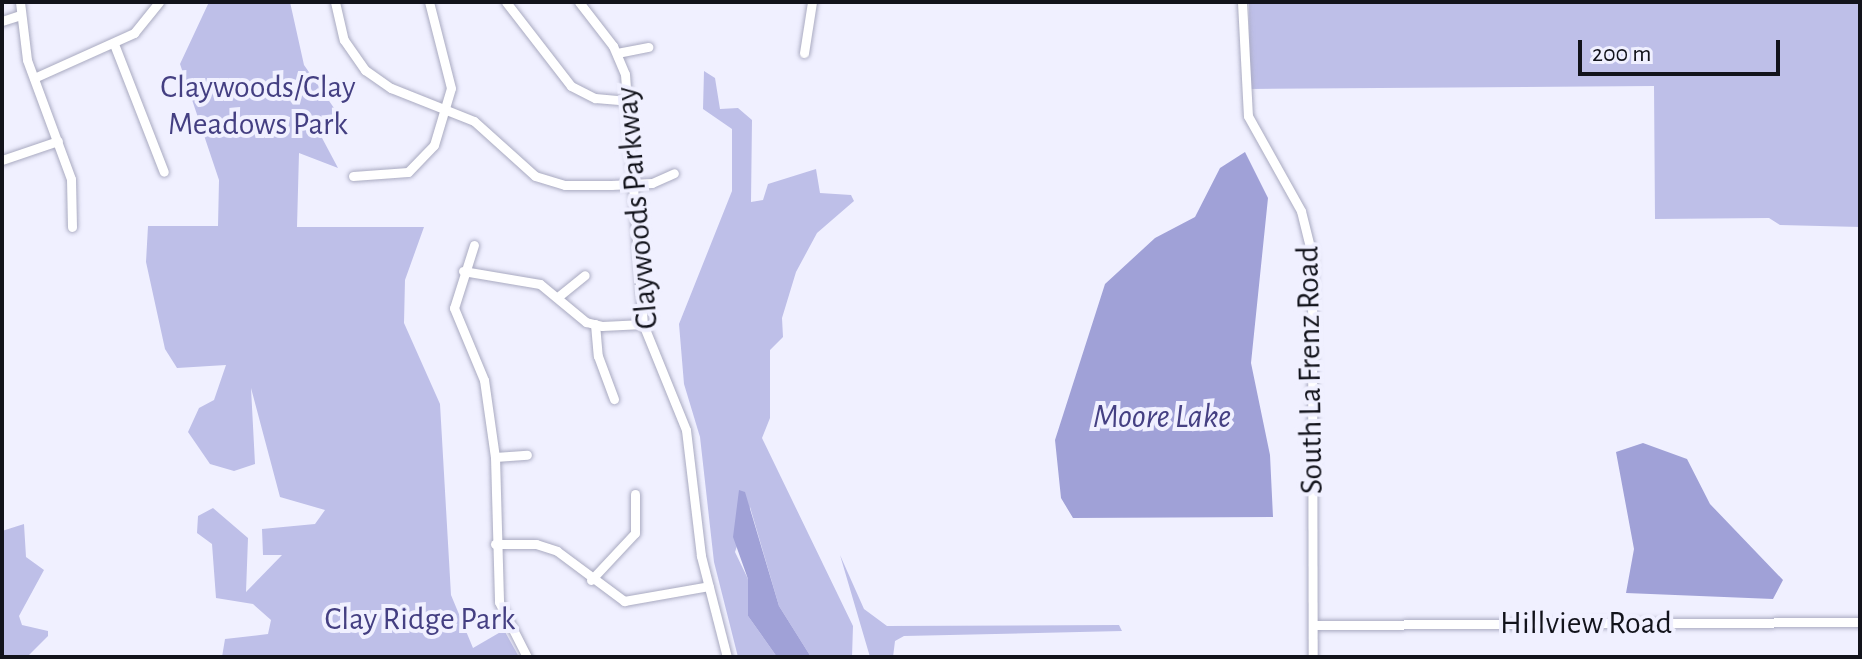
<!DOCTYPE html>
<style>
body{margin:0}
#map{position:relative;width:1862px;height:659px;overflow:hidden;background:#f0f0ff;font-family:"Alegreya Sans",sans-serif}
div>[style]{position:absolute}
.green>*{inset:0;background:#bebfe8}
.water>*{inset:0;background:#a0a1d7}
.roads{filter:drop-shadow(0 0 2px #a9aac1) drop-shadow(0 0 2px #a9aac1)}
.minor>*{height:9px;margin:-4.5px;padding:0 4.5px;transform-origin:4.5px;border-radius:4.5px;background:#fff}
span{translate:-50% -50%;white-space:nowrap;text-align:center;line-height:1.15;-webkit-text-stroke:8px #f0f0ff;paint-order:stroke}
.park-label{font-size:32px;color:#443f82}
.street-label{font-size:32px;color:#12131b}
.water-label{font-size:34px;color:#454083;font-style:italic}
.frame{position:absolute;inset:0;border:4px solid #12131b;pointer-events:none}
.scale{position:absolute;left:1578px;top:40px;width:202px;height:36px;box-sizing:border-box;border:4px solid #12131b;border-top:0;padding-left:10px;font-size:24px;line-height:28px;white-space:nowrap;color:#12131b;-webkit-text-stroke:6px #f0f0ff;paint-order:stroke}
</style>
<div id="map">
<div class="green">
<i style="clip-path:polygon(209px 2px,290px 2px,304px 65px,341px 118px,321px 136px,338px 168px,299px 153px,297px 227px,424px 227px,405px 280px,404px 323px,440px 404px,451px 595px,473px 648px,504px 630px,519px 657px,222px 657px,225px 639px,268px 634px,271px 620px,253px 604px,216px 598px,212px 544px,197px 533px,198px 516px,213px 508px,248px 538px,246px 592px,282px 555px,263px 555px,262px 529px,315px 524px,325px 510px,280px 497px,251px 388px,255px 464px,234px 471px,210px 464px,188px 432px,199px 408px,214px 400px,226px 365px,177px 368px,165px 349px,146px 262px,148px 226px,218px 226px,219px 180px,180px 64px)"></i>
<i style="clip-path:polygon(1249px 2px,1860px 2px,1860px 227px,1780px 225px,1769px 218px,1655px 219px,1654px 86px,1250px 89px)"></i>
<i style="clip-path:polygon(704px 71px,715px 78px,720px 109px,738px 108px,752px 120px,751px 202px,763px 200px,768px 184px,816px 169px,820px 193px,851px 195px,854px 201px,817px 233px,796px 272px,782px 318px,783px 337px,770px 350px,770px 418px,762px 438px,853px 626px,852px 657px,811px 657px,779px 606px,750px 507px,735px 552px,748px 579px,748px 616px,777px 657px,738px 657px,714px 562px,700px 437px,684px 384px,679px 324px,732px 191px,732px 129px,703px 109px)"></i>
<i style="clip-path:polygon(24px 524px,26px 557px,44px 570px,19px 616px,22px 625px,48px 631px,48px 636px,27px 657px,2px 657px,2px 531px)"></i>
<i style="clip-path:polygon(840px 555px,864px 609px,887px 626px,1119px 625px,1122px 631px,904px 636px,895px 641px,893px 657px,870px 657px)"></i>
</div>
<div class="water">
<i style="clip-path:polygon(1245px 152px,1268px 198px,1251px 363px,1270px 455px,1273px 517px,1073px 518px,1061px 498px,1055px 440px,1105px 284px,1155px 238px,1195px 217px,1220px 168px)"></i>
<i style="clip-path:polygon(1643px 443px,1687px 459px,1710px 504px,1783px 580px,1773px 599px,1626px 593px,1634px 549px,1616px 452px)"></i>
<i style="clip-path:polygon(739px 490px,745px 492px,779px 606px,811px 657px,777px 657px,748px 616px,748px 579px,733px 537px)"></i>
</div>
<div class="roads">
<div class="minor">
<i style="left:20px;top:2px;width:58px;rotate:83.1deg"></i>
<i style="left:27px;top:60px;width:127px;rotate:69.7deg"></i>
<i style="left:71px;top:179px;width:48px;rotate:88.8deg"></i>
<i style="left:335px;top:2px;width:39px;rotate:77deg"></i>
<i style="left:344px;top:40px;width:37px;rotate:55deg"></i>
<i style="left:365px;top:70px;width:32px;rotate:35deg"></i>
<i style="left:391px;top:88px;width:89px;rotate:21.7deg"></i>
<i style="left:474px;top:121px;width:82px;rotate:42deg"></i>
<i style="left:535px;top:176px;width:31px;rotate:17deg"></i>
<i style="left:565px;top:185px;width:46px"></i>
<i style="left:611px;top:185px;width:41px;rotate:-2.8deg"></i>
<i style="left:652px;top:183px;width:24px;rotate:-24deg"></i>
<i style="left:506px;top:2px;width:106px;rotate:52.3deg"></i>
<i style="left:571px;top:86px;width:27px;rotate:27deg"></i>
<i style="left:595px;top:98px;width:33px;rotate:5deg"></i>
<i style="left:579px;top:2px;width:56px;rotate:52.3deg"></i>
<i style="left:613px;top:46px;width:30px;rotate:67deg"></i>
<i style="left:625px;top:74px;width:251px;rotate:85.9deg"></i>
<i style="left:643px;top:324px;width:114px;rotate:67.9deg"></i>
<i style="left:686px;top:430px;width:127px;rotate:83.2deg"></i>
<i style="left:701px;top:556px;width:104px;rotate:75.6deg"></i>
<i style="left:1242px;top:2px;width:114px;rotate:87deg"></i>
<i style="left:1248px;top:116px;width:109px;rotate:60.8deg"></i>
<i style="left:1301px;top:211px;width:45px;rotate:76deg"></i>
<i style="left:1312px;top:255px;width:402px;rotate:89.9deg"></i>
<i style="left:2px;top:21px;width:19px;rotate:-18deg"></i>
<i style="left:114px;top:44px;width:137px;rotate:68.7deg"></i>
<i style="left:617px;top:53px;width:32px;rotate:-11deg"></i>
<i style="left:804px;top:53px;width:52px;rotate:-81.1deg"></i>
<i style="left:34px;top:78px;width:110px;rotate:-24.2deg"></i>
<i style="left:134px;top:33px;width:40px;rotate:-51deg"></i>
<i style="left:2px;top:160px;width:59px;rotate:-18.7deg"></i>
<i style="left:353px;top:176px;width:55px;rotate:-4.2deg"></i>
<i style="left:408px;top:172px;width:37px;rotate:-46deg"></i>
<i style="left:434px;top:145px;width:59px;rotate:-73.4deg"></i>
<i style="left:451px;top:88px;width:89px;rotate:-104.3deg"></i>
<i style="left:474px;top:245px;width:66px;rotate:107.6deg"></i>
<i style="left:454px;top:308px;width:78px;rotate:67.4deg"></i>
<i style="left:484px;top:380px;width:78px;rotate:81.9deg"></i>
<i style="left:495px;top:457px;width:145px;rotate:88.4deg"></i>
<i style="left:499px;top:602px;width:62px;rotate:63deg"></i>
<i style="left:463px;top:271px;width:78px;rotate:9.6deg"></i>
<i style="left:540px;top:284px;width:60px;rotate:39.6deg"></i>
<i style="left:586px;top:322px;width:16px;rotate:14deg"></i>
<i style="left:602px;top:326px;width:41px;rotate:-2.8deg"></i>
<i style="left:559px;top:296px;width:33px;rotate:-39deg"></i>
<i style="left:595px;top:324px;width:32px;rotate:85deg"></i>
<i style="left:598px;top:356px;width:46px;rotate:69.6deg"></i>
<i style="left:495px;top:457px;width:32px;rotate:-4deg"></i>
<i style="left:495px;top:544px;width:41px"></i>
<i style="left:536px;top:544px;width:22px;rotate:18deg"></i>
<i style="left:557px;top:551px;width:84px;rotate:36.7deg"></i>
<i style="left:624px;top:601px;width:86px;rotate:-10deg"></i>
<i style="left:591px;top:580px;width:64px;rotate:-46.9deg"></i>
<i style="left:635px;top:533px;width:39px;rotate:-90deg"></i>
<i style="left:1313px;top:625px;width:547px;rotate:-0.31deg"></i>
</div>
</div>
<div class="park-label">
<span style="left:258px;top:106px">Claywoods/Clay<br>Meadows Park</span>
<span style="left:420px;top:619px">Clay Ridge Park</span>
</div>
<div class="street-label">
<span style="left:637px;top:208px;rotate:-95deg">Claywoods Parkway</span>
<span style="left:1310px;top:370px;rotate:-91deg">South La Frenz Road</span>
<span style="left:1586px;top:623px">Hillview Road</span>
</div>
<div class="water-label">
<span style="left:1162px;top:418px">Moore Lake</span>
</div>
<div class="frame"></div>
<div class="scale">200 m</div>
</div>
